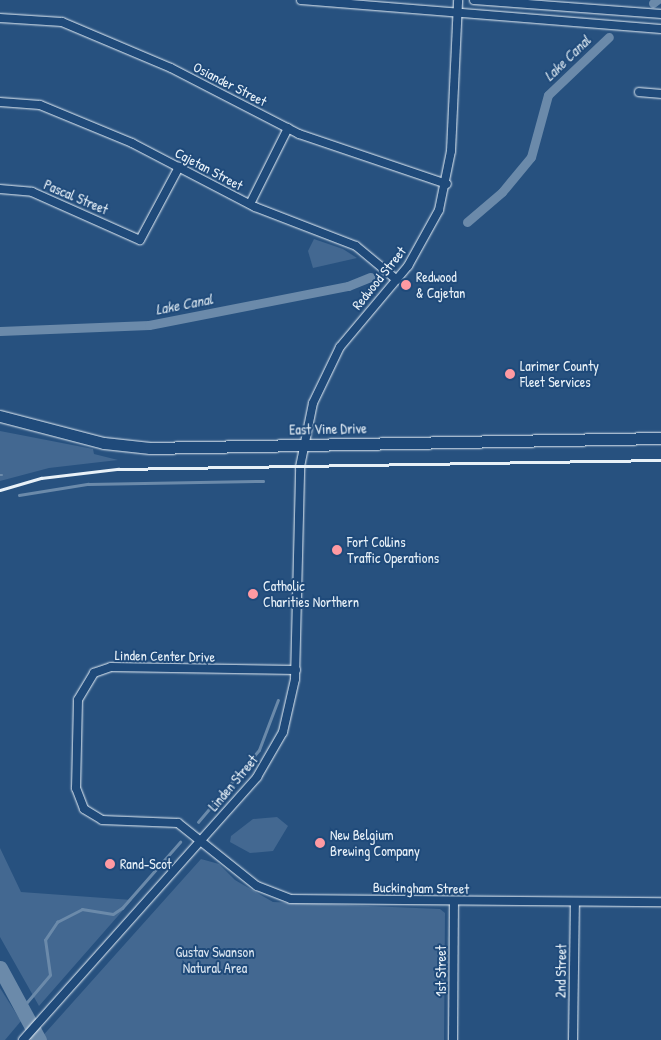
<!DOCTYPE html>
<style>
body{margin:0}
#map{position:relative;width:661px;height:1040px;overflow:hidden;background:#27517f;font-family:"Patrick Hand",sans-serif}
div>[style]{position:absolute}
.green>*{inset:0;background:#436891}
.stream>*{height:2.5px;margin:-1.25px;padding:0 1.25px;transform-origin:1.25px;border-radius:1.25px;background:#6b8aaa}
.canal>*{height:9px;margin:-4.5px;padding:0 4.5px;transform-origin:4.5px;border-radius:4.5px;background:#6b8aaa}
.river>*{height:15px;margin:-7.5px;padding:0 7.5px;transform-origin:7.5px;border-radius:7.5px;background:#6b8aaa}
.roads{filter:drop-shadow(0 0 1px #e8f1f8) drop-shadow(0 0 1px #e8f1f8)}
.street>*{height:8px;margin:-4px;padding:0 4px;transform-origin:4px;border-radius:4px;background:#1f4a7a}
.secondary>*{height:11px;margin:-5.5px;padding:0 5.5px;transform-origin:5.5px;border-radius:5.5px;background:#1f4a7a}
.rail>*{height:2.5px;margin:-1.25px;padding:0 1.25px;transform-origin:1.25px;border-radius:1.25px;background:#e8f1f8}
.dots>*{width:14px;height:14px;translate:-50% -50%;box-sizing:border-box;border:2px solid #1f4a7a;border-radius:50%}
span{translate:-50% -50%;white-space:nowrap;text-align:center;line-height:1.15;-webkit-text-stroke:4px #1f4a7a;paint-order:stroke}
.street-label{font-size:14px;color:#e8f1f8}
.poi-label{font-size:14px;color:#e8f1f8}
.left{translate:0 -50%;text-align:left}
.park-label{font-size:14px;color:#d8e3ee}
.water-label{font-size:15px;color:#d5e2ec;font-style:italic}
</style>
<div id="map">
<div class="green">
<i style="clip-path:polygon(314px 239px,343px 249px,357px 258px,313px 268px,308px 251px)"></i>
<i style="clip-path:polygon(0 431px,93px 449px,94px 454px,118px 460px,49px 468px,0 481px)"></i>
<i style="clip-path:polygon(277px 817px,288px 826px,273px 851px,250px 853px,230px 842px,231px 836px,253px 819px)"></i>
<i style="clip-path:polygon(0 848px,21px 892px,132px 900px,39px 1006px,0 937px)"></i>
<i style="clip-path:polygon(201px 859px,219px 864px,235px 880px,273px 902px,440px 909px,445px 913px,444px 1040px,39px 1040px)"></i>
<i style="clip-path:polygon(0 988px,21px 1021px,5px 1040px,0 1040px)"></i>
</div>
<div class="stream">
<i style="left:0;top:475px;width:2px"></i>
<i style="left:19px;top:495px;width:70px;rotate:-9.1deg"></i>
<i style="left:88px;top:484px;width:175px;rotate:-1deg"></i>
<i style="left:198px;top:822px;width:94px;rotate:-49.7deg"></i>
<i style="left:259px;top:750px;width:53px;rotate:-69.2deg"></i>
<i style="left:22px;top:1008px;width:43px;rotate:-49.7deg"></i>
<i style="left:50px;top:975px;width:35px;rotate:-98deg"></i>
<i style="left:45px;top:940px;width:22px;rotate:-56deg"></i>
<i style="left:57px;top:922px;width:28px;rotate:-27deg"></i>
<i style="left:82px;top:909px;width:31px;rotate:9deg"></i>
<i style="left:113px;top:914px;width:11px;rotate:-34deg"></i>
<i style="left:122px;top:908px;width:88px;rotate:-48.7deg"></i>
</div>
<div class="canal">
<i style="left:653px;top:3px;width:5px;rotate:-37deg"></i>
<i style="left:467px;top:222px;width:46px;rotate:-40.6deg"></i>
<i style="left:502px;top:192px;width:45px;rotate:-50.4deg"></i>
<i style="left:531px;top:157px;width:64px;rotate:-74.7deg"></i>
<i style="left:548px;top:95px;width:84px;rotate:-43.6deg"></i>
<i style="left:0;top:331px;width:149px;rotate:-2.3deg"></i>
<i style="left:149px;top:325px;width:203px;rotate:-11.1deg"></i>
<i style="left:348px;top:286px;width:24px;rotate:-22deg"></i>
</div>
<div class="river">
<i style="left:0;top:968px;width:82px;rotate:61.6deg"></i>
</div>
<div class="roads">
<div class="street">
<i style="left:301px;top:0;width:361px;rotate:4.6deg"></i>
<i style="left:474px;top:0;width:188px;rotate:4.3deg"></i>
<i style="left:0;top:18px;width:62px;rotate:3.7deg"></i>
<i style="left:62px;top:22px;width:118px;rotate:22.9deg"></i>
<i style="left:171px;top:68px;width:144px;rotate:27.3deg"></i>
<i style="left:299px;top:134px;width:156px;rotate:18.7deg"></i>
<i style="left:639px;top:92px;width:22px;rotate:5deg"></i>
<i style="left:0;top:102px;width:40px;rotate:4.3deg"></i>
<i style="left:40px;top:105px;width:100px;rotate:22.4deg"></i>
<i style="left:132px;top:143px;width:139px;rotate:27.5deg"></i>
<i style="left:255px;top:207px;width:108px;rotate:21.1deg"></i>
<i style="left:356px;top:246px;width:53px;rotate:39.7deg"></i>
<i style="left:0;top:189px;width:32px;rotate:5deg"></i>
<i style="left:32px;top:192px;width:118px;rotate:24deg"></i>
<i style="left:140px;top:240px;width:83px;rotate:-61.9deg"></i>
<i style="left:250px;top:204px;width:85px;rotate:-63.4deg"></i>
<i style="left:296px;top:670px;width:185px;rotate:-179.1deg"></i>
<i style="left:111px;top:667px;width:18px;rotate:161deg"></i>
<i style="left:94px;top:673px;width:31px;rotate:121deg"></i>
<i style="left:78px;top:700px;width:88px;rotate:91.3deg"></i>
<i style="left:76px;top:788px;width:22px;rotate:69deg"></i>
<i style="left:84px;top:809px;width:21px;rotate:31deg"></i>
<i style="left:102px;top:820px;width:76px;rotate:2.3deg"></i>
<i style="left:178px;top:823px;width:101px;rotate:38.6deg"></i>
<i style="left:257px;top:886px;width:36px;rotate:21deg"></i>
<i style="left:291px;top:899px;width:370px;rotate:0.5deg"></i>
<i style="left:23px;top:1040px;width:352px;rotate:-48.3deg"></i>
<i style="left:257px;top:777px;width:52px;rotate:-60deg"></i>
<i style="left:283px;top:732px;width:54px;rotate:-77.2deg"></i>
<i style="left:295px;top:679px;width:212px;rotate:-88.6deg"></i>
<i style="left:300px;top:467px;width:65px;rotate:-78.5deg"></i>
<i style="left:313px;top:403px;width:62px;rotate:-64.3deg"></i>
<i style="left:340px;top:347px;width:106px;rotate:-50deg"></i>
<i style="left:408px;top:266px;width:64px;rotate:-61deg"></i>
<i style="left:439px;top:210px;width:60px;rotate:-78.5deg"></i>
<i style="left:451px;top:151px;width:151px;rotate:-87.3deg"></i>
<i style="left:453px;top:1040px;width:139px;rotate:-89.6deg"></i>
<i style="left:573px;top:1040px;width:138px;rotate:-89.2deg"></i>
</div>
<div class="secondary">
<i style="left:0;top:416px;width:107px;rotate:14.6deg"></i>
<i style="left:104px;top:443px;width:46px;rotate:6.2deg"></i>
<i style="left:150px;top:448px;width:511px;rotate:-1.12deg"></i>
</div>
</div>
<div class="rail">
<i style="left:0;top:490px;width:43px;rotate:-16.3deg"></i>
<i style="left:41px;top:478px;width:78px;rotate:-6.7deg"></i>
<i style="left:118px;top:469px;width:543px;rotate:-0.95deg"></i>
</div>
<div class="dots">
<i style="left:406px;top:285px;background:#ff9aa2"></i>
<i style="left:510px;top:374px;background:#ff9aa2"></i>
<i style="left:337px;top:550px;background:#ff9aa2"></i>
<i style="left:253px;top:594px;background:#ff9aa2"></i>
<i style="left:320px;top:843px;background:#ff9aa2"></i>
<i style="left:110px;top:864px;background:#ff9aa2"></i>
</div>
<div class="street-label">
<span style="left:230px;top:84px;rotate:27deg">Osiander Street</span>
<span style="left:209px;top:169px;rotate:28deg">Cajetan Street</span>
<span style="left:76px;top:197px;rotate:23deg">Pascal Street</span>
<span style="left:379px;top:278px;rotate:-51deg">Redwood Street</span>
<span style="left:328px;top:429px;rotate:-1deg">East Vine Drive</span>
<span style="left:165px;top:656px;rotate:1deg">Linden Center Drive</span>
<span style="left:233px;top:783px;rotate:-50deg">Linden Street</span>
<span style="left:421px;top:888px;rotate:1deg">Buckingham Street</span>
<span style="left:441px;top:971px;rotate:-90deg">1st Street</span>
<span style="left:561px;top:971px;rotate:-89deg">2nd Street</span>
</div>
<div class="poi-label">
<span class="left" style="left:416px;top:285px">Redwood<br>&amp; Cajetan</span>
<span class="left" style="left:520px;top:374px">Larimer County<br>Fleet Services</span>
<span class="left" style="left:347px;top:550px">Fort Collins<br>Traffic Operations</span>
<span class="left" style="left:263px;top:594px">Catholic<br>Charities Northern</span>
<span class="left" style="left:330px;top:843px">New Belgium<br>Brewing Company</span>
<span class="left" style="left:120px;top:864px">Rand-Scot</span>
</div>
<div class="park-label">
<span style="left:215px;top:960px">Gustav Swanson<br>Natural Area</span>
</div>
<div class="water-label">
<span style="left:567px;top:58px;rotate:-44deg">Lake Canal</span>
<span style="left:184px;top:304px;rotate:-11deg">Lake Canal</span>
</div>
</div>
